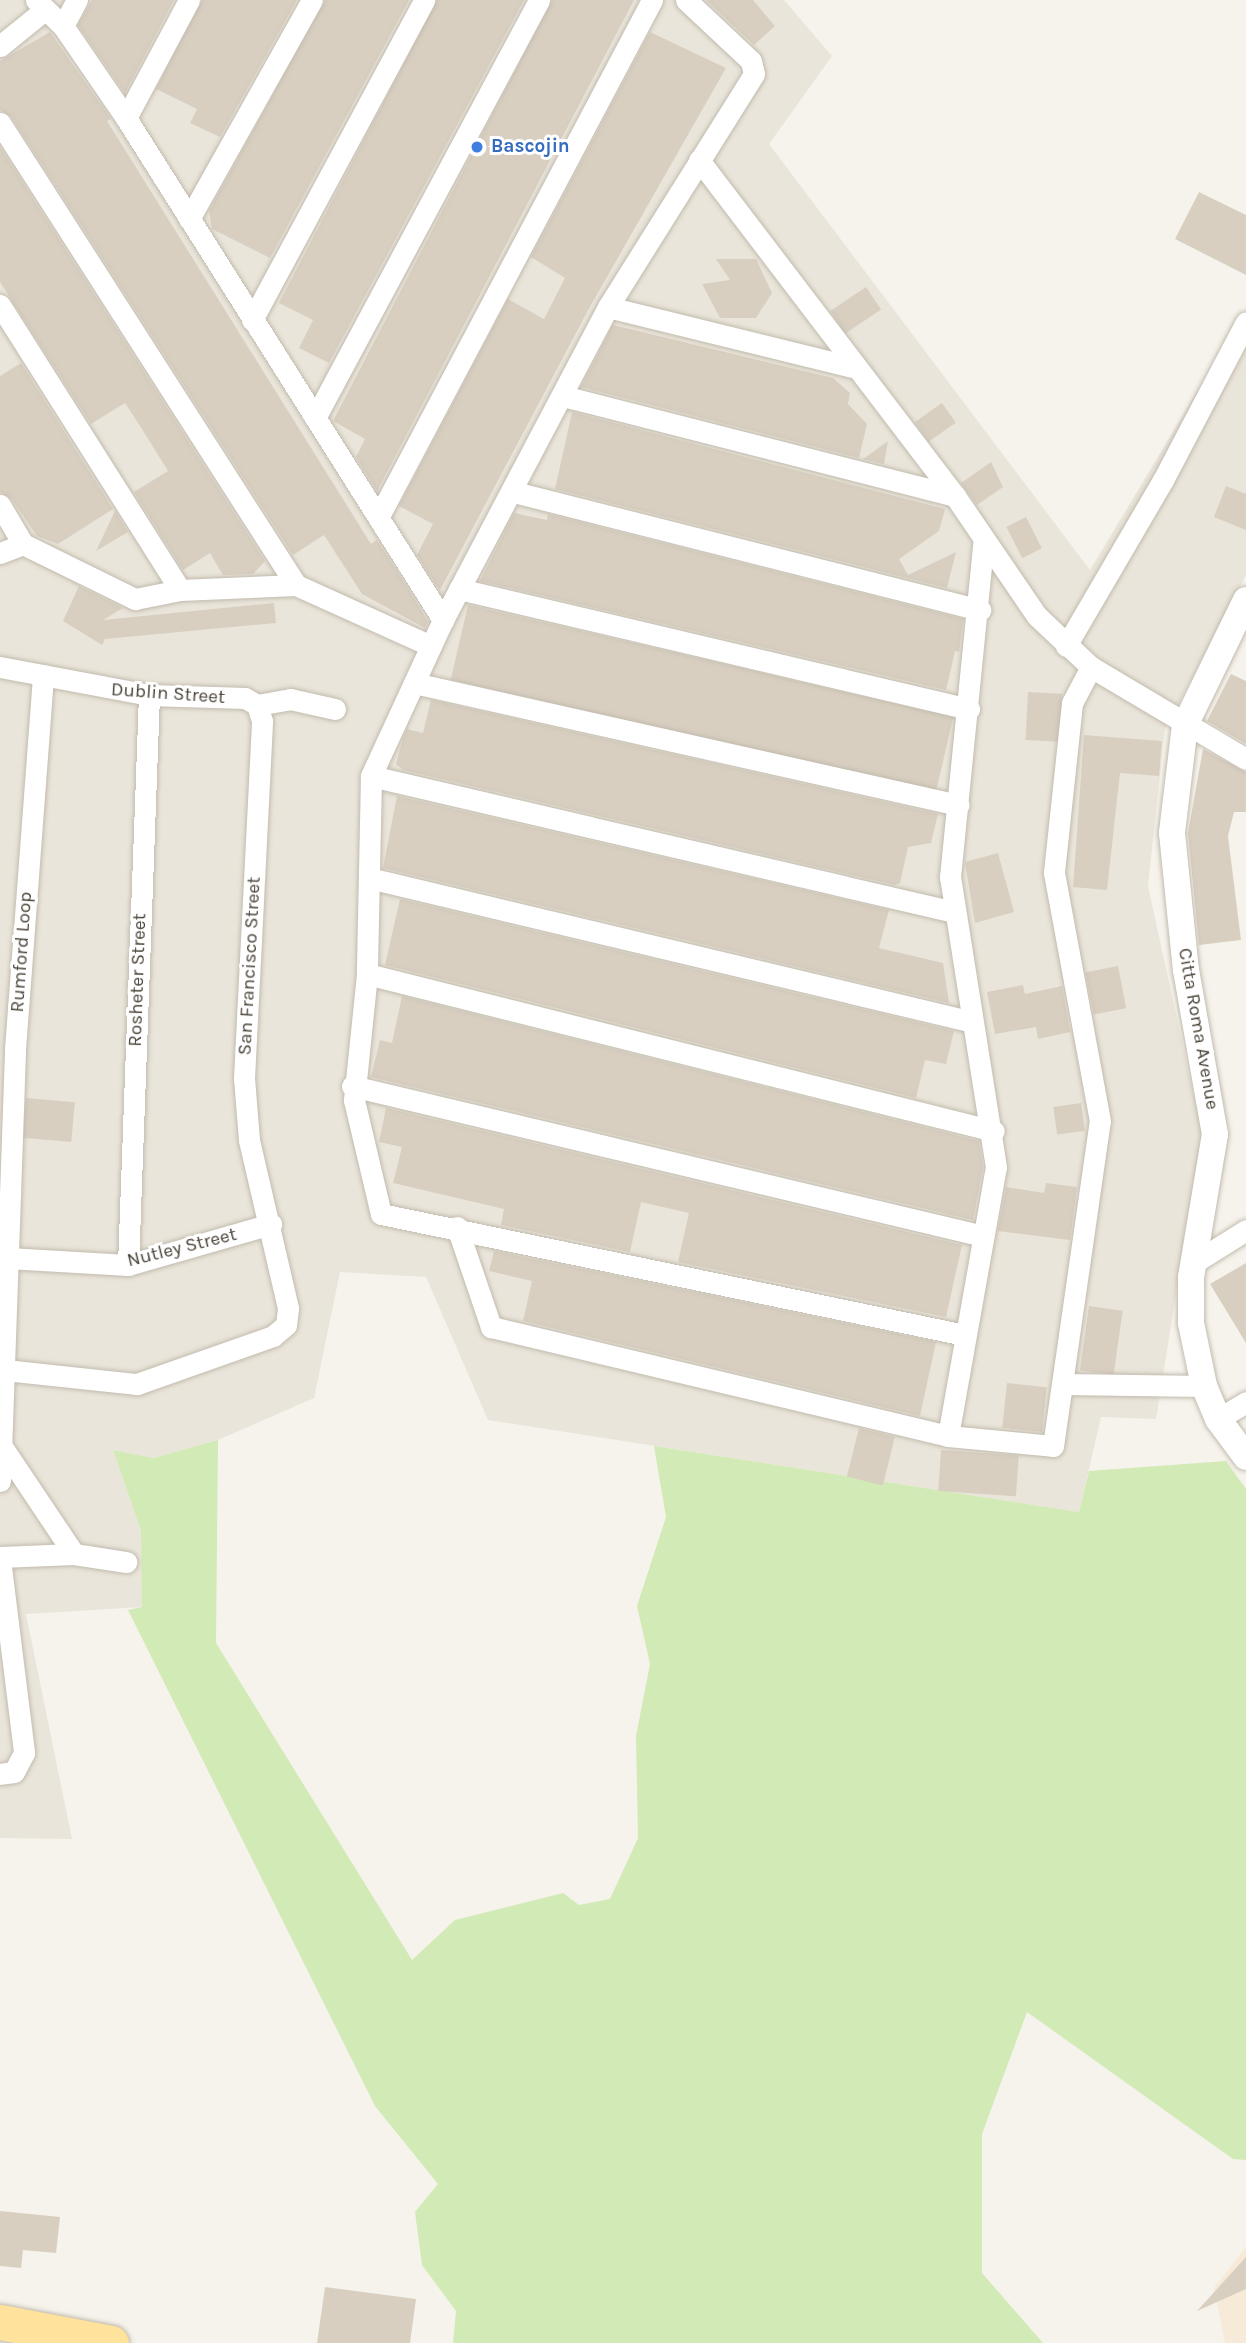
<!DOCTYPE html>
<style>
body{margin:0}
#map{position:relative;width:1246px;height:2343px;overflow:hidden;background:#f6f3ec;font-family:Karla,sans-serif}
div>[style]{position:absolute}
.residential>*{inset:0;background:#eae5da}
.commercial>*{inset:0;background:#f7ead8}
.green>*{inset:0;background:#d2eab5}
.building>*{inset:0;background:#d8cfc1;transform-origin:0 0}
.roads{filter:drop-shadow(0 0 2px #c2bbae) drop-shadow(0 0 2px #c2bbae)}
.minor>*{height:21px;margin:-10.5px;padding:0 10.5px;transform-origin:10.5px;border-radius:10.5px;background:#fff}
.tertiary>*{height:26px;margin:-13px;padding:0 13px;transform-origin:13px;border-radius:13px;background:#fff}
.primary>*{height:35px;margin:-17.5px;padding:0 17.5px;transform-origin:17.5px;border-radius:17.5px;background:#ffe39c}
.dots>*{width:19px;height:19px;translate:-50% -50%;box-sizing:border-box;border:4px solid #fff;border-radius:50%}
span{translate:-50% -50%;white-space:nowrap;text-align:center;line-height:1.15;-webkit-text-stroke:6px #fff;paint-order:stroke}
.shop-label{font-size:19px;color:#366cbe;font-weight:700}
.left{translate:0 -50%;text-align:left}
.street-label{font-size:19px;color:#4b4439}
</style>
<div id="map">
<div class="residential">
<i style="clip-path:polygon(0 0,784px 0,832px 56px,769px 144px,1090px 570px,1246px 310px,1246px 575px,1165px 729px,1148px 886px,1202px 1133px,1156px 1419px,1101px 1417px,1079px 1512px,488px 1420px,426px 1277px,340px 1272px,314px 1398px,218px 1440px,154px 1458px,113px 1450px,141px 1531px,143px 1607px,26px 1614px,72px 1839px,0 1838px)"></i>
</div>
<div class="commercial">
<i style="clip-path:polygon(1246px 2247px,1246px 2343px,1225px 2343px,1214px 2288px)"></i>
</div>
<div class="green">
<i style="clip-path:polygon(218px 1440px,216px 1643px,412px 1960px,455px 1920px,563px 1893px,579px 1905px,610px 1899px,638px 1838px,636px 1736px,650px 1664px,637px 1606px,666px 1517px,654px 1446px,1079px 1512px,1089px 1471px,1226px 1461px,1246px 1489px,1246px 2160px,1233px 2159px,1027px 2012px,982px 2134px,982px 2273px,1043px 2343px,453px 2343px,456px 2311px,422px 2265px,415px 2212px,438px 2184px,375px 2106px,128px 1610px,142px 1607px,141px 1531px,113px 1450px,154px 1458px)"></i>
</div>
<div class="building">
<i style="clip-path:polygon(92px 0,174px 0,125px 93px,78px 25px)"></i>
<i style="clip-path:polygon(202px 0,297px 0,220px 137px,190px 123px,197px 109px,156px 89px)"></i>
<i style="clip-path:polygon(325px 0,409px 0,270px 258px,212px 229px,209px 211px)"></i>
<i style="clip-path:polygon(437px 0,524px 0,329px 363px,299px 348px,313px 320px,279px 303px)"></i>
<i style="clip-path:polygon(552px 0,634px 0,377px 491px,356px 457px,365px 439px,333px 421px)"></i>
<i style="clip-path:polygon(706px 0,753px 0,775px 26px,754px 45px)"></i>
<i style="clip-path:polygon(50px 32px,111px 119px,107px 121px,371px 544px,377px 540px,412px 595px,428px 622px,425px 628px,362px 594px,324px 535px,293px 555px,11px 116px,0 110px,0 61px)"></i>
<i style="clip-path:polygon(650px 32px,726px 68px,587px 312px,440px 590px,417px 555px,433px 524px,399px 506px,508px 299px,544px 319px,565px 278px,531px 257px)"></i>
<i style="clip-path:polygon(0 147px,265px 561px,253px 574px,223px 575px,210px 553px,183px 570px,134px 492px,168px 471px,142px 429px,125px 403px,91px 424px,0 282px)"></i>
<i style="clip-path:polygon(1199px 192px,1246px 215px,1246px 275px,1175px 239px)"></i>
<i style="clip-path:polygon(716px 259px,756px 259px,772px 293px,756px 318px,720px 318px,702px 284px,730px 280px)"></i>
<i style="left:866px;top:287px;width:27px;height:43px;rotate:56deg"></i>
<i style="clip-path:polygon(613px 325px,833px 378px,850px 393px,848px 404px,867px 424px,859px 458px,581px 387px)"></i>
<i style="clip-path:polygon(21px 363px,113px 509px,58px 544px,37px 536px,11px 498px,0 492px,0 376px)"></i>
<i style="left:942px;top:403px;width:24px;height:33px;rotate:55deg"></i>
<i style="clip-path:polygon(572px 412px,945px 509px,939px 531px,899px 559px,908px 575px,956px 552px,947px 588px,555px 489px)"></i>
<i style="clip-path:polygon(888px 441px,884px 464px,863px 459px)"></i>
<i style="clip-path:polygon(991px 462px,1003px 487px,977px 505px,961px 483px)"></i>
<i style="clip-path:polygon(1226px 486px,1246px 494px,1246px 530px,1214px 517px)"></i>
<i style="clip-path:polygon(115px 511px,128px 532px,96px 551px)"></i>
<i style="clip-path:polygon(514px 513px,547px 520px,548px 514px,963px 619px,959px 652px,955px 651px,946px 690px,480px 581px)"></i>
<i style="left:1026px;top:517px;width:35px;height:22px;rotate:63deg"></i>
<i style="clip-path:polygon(79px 586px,123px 608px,103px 620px,274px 603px,276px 623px,105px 639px,102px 645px,63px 621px)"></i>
<i style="left:468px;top:605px;width:498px;height:77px;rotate:13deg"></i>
<i style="clip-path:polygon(1231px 674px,1246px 681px,1246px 744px,1207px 721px)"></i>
<i style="left:1028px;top:692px;width:34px;height:48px;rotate:3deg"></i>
<i style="clip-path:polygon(431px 700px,938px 814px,931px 843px,908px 847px,900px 883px,895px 885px,403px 770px,396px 764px,403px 738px,407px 729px,423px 733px)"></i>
<i style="clip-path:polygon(1084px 735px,1162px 741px,1159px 776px,1120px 773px,1107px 890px,1073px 887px)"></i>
<i style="clip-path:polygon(1203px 749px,1246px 772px,1246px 812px,1234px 812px,1228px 836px,1241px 940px,1199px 945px,1188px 833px)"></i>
<i style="clip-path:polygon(397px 796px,889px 910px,879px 948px,943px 963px,949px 1003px,383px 868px)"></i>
<i style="clip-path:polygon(998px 853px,1014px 912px,975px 923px,965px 862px)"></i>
<i style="clip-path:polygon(400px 899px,954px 1031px,946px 1064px,925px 1060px,916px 1098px,385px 965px)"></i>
<i style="left:1118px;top:966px;width:43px;height:33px;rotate:79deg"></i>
<i style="clip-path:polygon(1023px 985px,1025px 994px,1062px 986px,1070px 1032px,1038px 1039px,1036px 1027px,995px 1034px,987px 992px)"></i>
<i style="clip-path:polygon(402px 996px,979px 1141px,983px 1167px,973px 1220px,371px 1077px,380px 1040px,392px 1043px)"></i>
<i style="left:26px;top:1098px;width:49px;height:40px;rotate:5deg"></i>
<i style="left:1081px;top:1103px;width:28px;height:28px;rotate:82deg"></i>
<i style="clip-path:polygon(386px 1108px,962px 1245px,946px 1317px,678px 1262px,689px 1213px,641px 1202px,630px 1252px,501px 1225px,504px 1209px,393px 1183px,402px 1147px,379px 1142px)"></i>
<i style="clip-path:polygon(1046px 1183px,1077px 1187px,1070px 1240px,998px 1231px,1006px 1187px,1044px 1193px)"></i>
<i style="clip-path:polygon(494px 1251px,936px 1342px,920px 1416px,523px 1321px,532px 1281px,489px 1271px)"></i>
<i style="clip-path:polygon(1246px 1263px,1246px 1343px,1210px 1284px)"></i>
<i style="left:1089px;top:1306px;width:34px;height:65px;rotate:8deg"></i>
<i style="left:1007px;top:1383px;width:40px;height:45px;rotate:6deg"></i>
<i style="left:859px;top:1428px;width:37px;height:50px;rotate:14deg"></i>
<i style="left:941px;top:1450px;width:78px;height:41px;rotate:4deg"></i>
<i style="clip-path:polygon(0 2211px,60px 2217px,56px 2253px,23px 2250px,21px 2268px,0 2266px)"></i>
<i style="clip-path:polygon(1246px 2257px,1246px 2289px,1197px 2311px)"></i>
<i style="clip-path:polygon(325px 2287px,416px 2299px,410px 2343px,317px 2343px)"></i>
</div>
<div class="roads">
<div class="minor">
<i style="left:36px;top:0;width:37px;rotate:44deg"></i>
<i style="left:63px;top:26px;width:112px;rotate:55.6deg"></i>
<i style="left:126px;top:118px;width:594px;rotate:57.73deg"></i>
<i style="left:686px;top:0;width:89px;rotate:43.2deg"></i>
<i style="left:751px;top:61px;width:13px;rotate:77deg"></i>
<i style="left:754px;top:74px;width:275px;rotate:122.1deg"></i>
<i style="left:608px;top:307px;width:354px;rotate:117.8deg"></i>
<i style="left:443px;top:620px;width:172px;rotate:114.8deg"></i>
<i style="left:371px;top:776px;width:198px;rotate:91.2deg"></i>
<i style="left:367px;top:974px;width:127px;rotate:95.9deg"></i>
<i style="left:354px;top:1100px;width:117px;rotate:76.7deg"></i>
<i style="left:381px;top:1214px;width:596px;rotate:11.71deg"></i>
<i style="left:63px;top:26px;width:30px;rotate:-62deg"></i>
<i style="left:0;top:46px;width:55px;rotate:-39.1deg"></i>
<i style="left:126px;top:118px;width:134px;rotate:-61.9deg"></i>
<i style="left:0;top:123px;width:549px;rotate:57.35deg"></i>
<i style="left:699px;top:160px;width:422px;rotate:52.7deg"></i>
<i style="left:955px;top:496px;width:145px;rotate:55.7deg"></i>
<i style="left:1037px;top:616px;width:74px;rotate:43.4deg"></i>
<i style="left:1091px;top:667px;width:180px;rotate:30.7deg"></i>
<i style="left:189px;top:219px;width:251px;rotate:-60.7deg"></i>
<i style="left:0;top:305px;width:337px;rotate:57.7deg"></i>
<i style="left:608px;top:307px;width:251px;rotate:13.8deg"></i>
<i style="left:252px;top:320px;width:363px;rotate:-61.7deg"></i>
<i style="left:563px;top:396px;width:405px;rotate:14.3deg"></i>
<i style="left:315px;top:418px;width:474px;rotate:-61.8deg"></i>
<i style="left:514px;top:492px;width:481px;rotate:14.2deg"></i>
<i style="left:0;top:505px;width:45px;rotate:59.5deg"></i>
<i style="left:379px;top:516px;width:584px;rotate:-62.12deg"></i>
<i style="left:0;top:553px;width:25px;rotate:-21deg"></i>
<i style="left:23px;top:544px;width:125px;rotate:26.2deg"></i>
<i style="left:135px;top:599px;width:46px;rotate:-11.3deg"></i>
<i style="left:180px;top:590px;width:116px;rotate:-2.5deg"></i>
<i style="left:296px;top:585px;width:148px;rotate:24.3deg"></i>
<i style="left:459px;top:589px;width:524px;rotate:13.24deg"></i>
<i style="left:1066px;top:646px;width:192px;rotate:-59.7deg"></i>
<i style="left:1163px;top:480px;width:178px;rotate:-62.3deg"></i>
<i style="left:0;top:667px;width:152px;rotate:10.6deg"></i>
<i style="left:149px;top:695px;width:96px;rotate:1.8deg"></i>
<i style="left:245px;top:698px;width:14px;rotate:30deg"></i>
<i style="left:257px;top:705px;width:34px;rotate:-10deg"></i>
<i style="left:290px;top:699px;width:46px;rotate:12.5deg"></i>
<i style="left:414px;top:683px;width:558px;rotate:12.64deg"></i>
<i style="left:371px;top:776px;width:599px;rotate:13.13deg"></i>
<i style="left:369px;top:878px;width:617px;rotate:13.41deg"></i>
<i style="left:367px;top:974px;width:646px;rotate:14.06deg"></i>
<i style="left:352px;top:1086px;width:649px;rotate:13.37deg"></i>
<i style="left:457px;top:1227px;width:106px;rotate:71.2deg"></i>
<i style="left:491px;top:1327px;width:470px;rotate:13.4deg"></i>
<i style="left:948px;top:1436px;width:105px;rotate:5.4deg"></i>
<i style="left:1053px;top:1446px;width:328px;rotate:-81.8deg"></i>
<i style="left:1100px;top:1121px;width:253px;rotate:-100.5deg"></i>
<i style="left:1054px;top:872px;width:170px;rotate:-83.9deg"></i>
<i style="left:1072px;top:703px;width:41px;rotate:-62.2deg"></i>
<i style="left:8px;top:1258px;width:120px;rotate:3.3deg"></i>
<i style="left:128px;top:1265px;width:149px;rotate:-16deg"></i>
<i style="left:1195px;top:1262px;width:60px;rotate:-32.1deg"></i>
<i style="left:128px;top:1265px;width:570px;rotate:-87.89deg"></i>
<i style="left:5px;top:1370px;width:133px;rotate:6.1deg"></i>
<i style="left:137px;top:1384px;width:144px;rotate:-19.4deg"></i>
<i style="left:273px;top:1336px;width:17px;rotate:-40deg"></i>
<i style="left:286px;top:1325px;width:17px;rotate:-83deg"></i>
<i style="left:288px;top:1308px;width:172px;rotate:-103.1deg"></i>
<i style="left:249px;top:1140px;width:62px;rotate:-94.6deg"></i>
<i style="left:244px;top:1078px;width:357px;rotate:-87.1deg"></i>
<i style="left:262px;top:721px;width:17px;rotate:-107deg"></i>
<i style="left:1063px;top:1384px;width:141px;rotate:0.8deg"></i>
<i style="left:1218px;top:1419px;width:33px;rotate:-31deg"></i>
<i style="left:948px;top:1436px;width:273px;rotate:-79.9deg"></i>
<i style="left:996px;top:1167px;width:294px;rotate:-99deg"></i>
<i style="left:950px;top:877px;width:340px;rotate:-84.3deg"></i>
<i style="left:1px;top:1445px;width:131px;rotate:56.2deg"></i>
<i style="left:0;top:1481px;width:432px;rotate:-88deg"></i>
<i style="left:15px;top:1049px;width:375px;rotate:-85.7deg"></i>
<i style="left:0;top:1557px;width:74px;rotate:-2.3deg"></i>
<i style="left:74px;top:1554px;width:53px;rotate:8.7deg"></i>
<i style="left:0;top:1559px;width:195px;rotate:82.9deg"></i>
<i style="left:24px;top:1753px;width:21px;rotate:118deg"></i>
<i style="left:14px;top:1772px;width:14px;rotate:172deg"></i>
</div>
<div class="tertiary">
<i style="left:1246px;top:600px;width:139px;rotate:116deg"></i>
<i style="left:1185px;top:725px;width:109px;rotate:96.9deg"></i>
<i style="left:1172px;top:833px;width:138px;rotate:84.2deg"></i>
<i style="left:1186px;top:970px;width:167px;rotate:80deg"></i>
<i style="left:1215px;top:1134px;width:145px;rotate:99.5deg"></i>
<i style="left:1191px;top:1277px;width:46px;rotate:90deg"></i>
<i style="left:1191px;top:1323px;width:64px;rotate:78.3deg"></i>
<i style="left:1204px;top:1386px;width:36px;rotate:67deg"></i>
<i style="left:1218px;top:1419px;width:47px;rotate:53.6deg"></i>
</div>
<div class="primary">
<i style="left:0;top:2322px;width:113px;rotate:10.7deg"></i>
</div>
</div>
<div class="dots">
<i style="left:477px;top:147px;background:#3f7fe0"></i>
</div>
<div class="shop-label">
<span class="left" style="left:491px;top:147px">Bascojin</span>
</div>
<div class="street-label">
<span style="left:168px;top:694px;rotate:4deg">Dublin Street</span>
<span style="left:22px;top:952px;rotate:-86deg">Rumford Loop</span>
<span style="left:250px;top:966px;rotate:-87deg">San Francisco Street</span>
<span style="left:138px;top:980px;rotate:-88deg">Rosheter Street</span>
<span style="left:1198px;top:1029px;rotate:80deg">Citta Roma Avenue</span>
<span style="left:182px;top:1248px;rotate:-14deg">Nutley Street</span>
</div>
</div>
